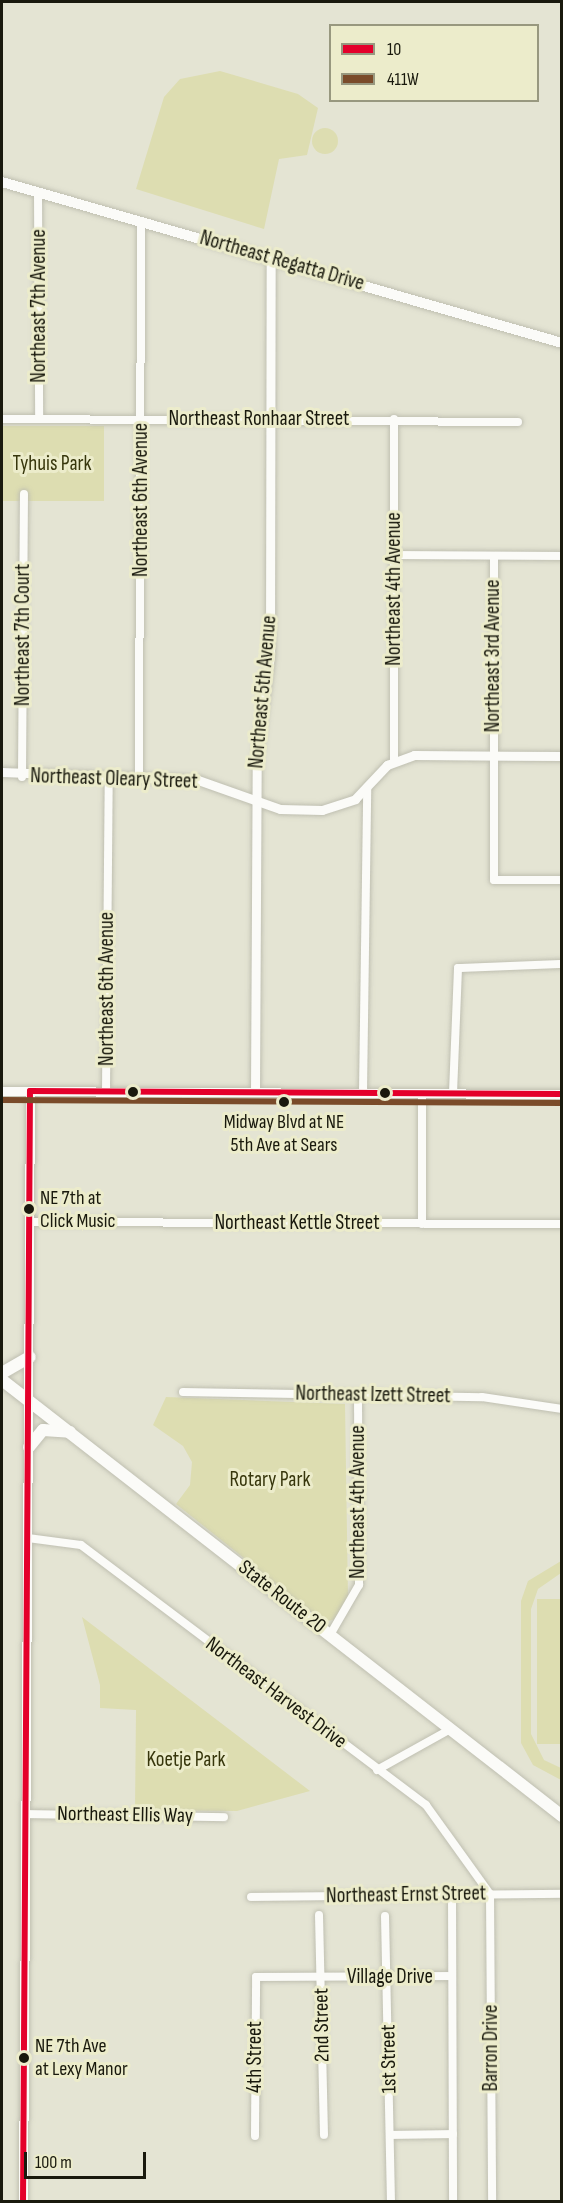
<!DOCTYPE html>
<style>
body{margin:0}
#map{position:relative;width:563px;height:2203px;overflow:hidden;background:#e4e4d3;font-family:"Sofia Sans Condensed",sans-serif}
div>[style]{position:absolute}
.green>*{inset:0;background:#ddddb1;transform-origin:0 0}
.round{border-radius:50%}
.roads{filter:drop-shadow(0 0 2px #bfbfb1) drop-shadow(0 0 2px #bfbfb1)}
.minor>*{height:8px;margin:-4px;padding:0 4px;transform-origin:4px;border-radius:4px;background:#fbfbf8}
.tertiary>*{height:9px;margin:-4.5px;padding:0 4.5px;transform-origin:4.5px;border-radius:4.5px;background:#fbfbf8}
.secondary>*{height:10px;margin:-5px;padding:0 5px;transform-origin:5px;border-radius:5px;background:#fbfbf8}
.primary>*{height:12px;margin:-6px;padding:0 6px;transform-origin:6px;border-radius:6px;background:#fbfbf8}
.bus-1>*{height:6px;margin:-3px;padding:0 3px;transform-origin:3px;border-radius:3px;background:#e4002b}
.bus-2>*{height:6px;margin:-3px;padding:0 3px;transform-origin:3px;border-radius:3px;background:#7a4b2a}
.dots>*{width:16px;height:16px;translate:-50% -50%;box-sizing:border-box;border:3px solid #ececcb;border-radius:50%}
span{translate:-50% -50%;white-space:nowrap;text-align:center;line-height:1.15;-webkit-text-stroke:6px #ececcb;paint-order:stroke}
.bus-label{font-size:20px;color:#19190d}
.left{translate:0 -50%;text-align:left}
.street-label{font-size:21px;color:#19190d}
.park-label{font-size:21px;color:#37360c}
.frame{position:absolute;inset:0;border:3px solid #19190d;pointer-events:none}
.legend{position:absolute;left:329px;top:24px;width:210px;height:78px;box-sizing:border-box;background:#ececcb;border:2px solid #98987f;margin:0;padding:8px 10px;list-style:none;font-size:18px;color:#19190d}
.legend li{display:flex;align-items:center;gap:12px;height:30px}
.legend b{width:30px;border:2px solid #98987f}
.scale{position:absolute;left:24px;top:2152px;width:122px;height:27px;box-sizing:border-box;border:3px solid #19190d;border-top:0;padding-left:8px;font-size:18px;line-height:21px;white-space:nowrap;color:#19190d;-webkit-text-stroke:4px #ececcb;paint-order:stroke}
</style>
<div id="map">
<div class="green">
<i style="clip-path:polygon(220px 71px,298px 94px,318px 108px,307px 155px,279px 159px,264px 229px,136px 189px,164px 97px,180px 79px)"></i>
<i class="round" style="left:312px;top:128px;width:26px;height:26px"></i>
<i style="left:2px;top:426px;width:102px;height:75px"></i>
<i style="clip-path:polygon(166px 1397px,345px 1404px,348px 1597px,336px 1619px,324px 1622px,176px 1504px,190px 1485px,192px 1462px,183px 1446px,153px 1425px)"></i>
<i style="clip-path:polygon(561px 1561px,561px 1573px,538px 1589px,531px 1609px,531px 1734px,544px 1760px,561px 1768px,561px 1780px,533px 1765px,521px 1743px,521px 1601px,528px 1581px)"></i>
<i style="left:537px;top:1599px;width:24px;height:145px"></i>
<i style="clip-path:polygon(82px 1617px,310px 1791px,237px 1811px,135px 1810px,136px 1710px,100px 1708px,100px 1685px)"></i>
</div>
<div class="roads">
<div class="minor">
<i style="left:38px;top:193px;width:226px;rotate:89.7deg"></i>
<i style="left:2px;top:419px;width:516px;rotate:0.33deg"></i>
<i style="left:394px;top:419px;width:341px;rotate:90deg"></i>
<i style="left:394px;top:555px;width:168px;rotate:0.3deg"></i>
<i style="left:494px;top:556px;width:324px;rotate:90deg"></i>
<i style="left:494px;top:880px;width:68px"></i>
<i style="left:22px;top:777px;width:283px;rotate:-89.6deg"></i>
<i style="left:139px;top:779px;width:558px;rotate:-89.79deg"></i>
<i style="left:106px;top:1092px;width:313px;rotate:-89.5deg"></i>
<i style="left:363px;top:1092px;width:302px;rotate:-89.2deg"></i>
<i style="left:422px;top:1093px;width:131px;rotate:90deg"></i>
<i style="left:453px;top:1093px;width:125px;rotate:-87.7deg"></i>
<i style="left:458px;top:968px;width:104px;rotate:-2.2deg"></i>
<i style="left:32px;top:1222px;width:530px;rotate:0.22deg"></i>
<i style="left:183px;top:1392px;width:299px;rotate:1deg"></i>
<i style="left:482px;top:1397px;width:81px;rotate:8.5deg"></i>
<i style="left:28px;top:1538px;width:53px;rotate:7.5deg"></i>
<i style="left:81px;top:1545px;width:432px;rotate:37deg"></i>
<i style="left:426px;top:1805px;width:110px;rotate:54.3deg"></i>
<i style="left:330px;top:1635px;width:58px;rotate:-59.9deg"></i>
<i style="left:359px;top:1585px;width:189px;rotate:-90.3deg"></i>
<i style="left:377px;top:1770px;width:82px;rotate:-29.1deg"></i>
<i style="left:26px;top:1814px;width:198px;rotate:0.9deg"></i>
<i style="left:490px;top:1894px;width:308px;rotate:89.6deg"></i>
<i style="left:452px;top:1895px;width:307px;rotate:89.8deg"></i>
<i style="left:251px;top:1897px;width:311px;rotate:-0.6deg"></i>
<i style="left:319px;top:1915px;width:220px;rotate:88.7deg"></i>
<i style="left:385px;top:1916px;width:286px;rotate:88.8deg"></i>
<i style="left:391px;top:2135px;width:62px;rotate:-0.9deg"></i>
<i style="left:255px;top:2136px;width:159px;rotate:-89.6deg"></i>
<i style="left:256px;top:1977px;width:196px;rotate:-0.3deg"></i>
</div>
<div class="tertiary">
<i style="left:2px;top:772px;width:196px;rotate:2.3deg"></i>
<i style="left:198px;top:780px;width:87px;rotate:19.5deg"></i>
<i style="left:280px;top:809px;width:42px;rotate:1.4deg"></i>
<i style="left:322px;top:810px;width:35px;rotate:-18deg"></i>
<i style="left:355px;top:799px;width:47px;rotate:-46.7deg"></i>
<i style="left:387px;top:765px;width:29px;rotate:-20deg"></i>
<i style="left:414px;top:755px;width:148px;rotate:0.4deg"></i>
<i style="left:2px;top:1091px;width:560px;rotate:0.31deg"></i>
<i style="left:255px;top:1092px;width:336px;rotate:-89.7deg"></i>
<i style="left:257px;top:756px;width:103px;rotate:-82.7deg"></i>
<i style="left:270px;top:654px;width:398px;rotate:-89.9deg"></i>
<i style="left:23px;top:2202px;width:1111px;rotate:-89.64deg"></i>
</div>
<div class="secondary">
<i style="left:2px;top:182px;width:583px;rotate:16.04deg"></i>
</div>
<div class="primary">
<i style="left:2px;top:1373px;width:32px;rotate:-30deg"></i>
<i style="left:2px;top:1380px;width:710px;rotate:37.9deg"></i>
<i style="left:29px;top:1447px;width:22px;rotate:-51deg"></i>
<i style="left:43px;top:1430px;width:27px;rotate:4deg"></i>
</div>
</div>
<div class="bus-1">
<i style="left:23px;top:2202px;width:1111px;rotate:-89.64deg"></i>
<i style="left:30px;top:1091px;width:532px;rotate:0.32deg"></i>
</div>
<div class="bus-2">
<i style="left:2px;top:1100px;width:560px;rotate:0.31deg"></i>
</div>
<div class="dots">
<i style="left:133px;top:1092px;background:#19190d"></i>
<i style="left:385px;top:1093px;background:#19190d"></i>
<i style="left:284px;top:1102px;background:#19190d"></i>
<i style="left:29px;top:1209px;background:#19190d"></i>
<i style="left:24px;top:2058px;background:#19190d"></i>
</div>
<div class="bus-label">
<span style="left:284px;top:1134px">Midway Blvd at NE<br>5th Ave at Sears</span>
<span class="left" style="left:40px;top:1210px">NE 7th at<br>Click Music</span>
<span class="left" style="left:35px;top:2058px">NE 7th Ave<br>at Lexy Manor</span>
</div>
<div class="street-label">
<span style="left:282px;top:261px;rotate:16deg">Northeast Regatta Drive</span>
<span style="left:39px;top:306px;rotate:-90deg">Northeast 7th Avenue</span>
<span style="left:259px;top:419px">Northeast Ronhaar Street</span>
<span style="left:141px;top:500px;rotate:-90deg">Northeast 6th Avenue</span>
<span style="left:394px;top:589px;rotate:-90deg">Northeast 4th Avenue</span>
<span style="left:23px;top:635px;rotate:-90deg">Northeast 7th Court</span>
<span style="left:493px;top:656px;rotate:-90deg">Northeast 3rd Avenue</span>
<span style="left:263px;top:692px;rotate:-85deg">Northeast 5th Avenue</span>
<span style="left:114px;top:779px;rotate:2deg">Northeast Oleary Street</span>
<span style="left:107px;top:989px;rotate:-90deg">Northeast 6th Avenue</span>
<span style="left:297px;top:1223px">Northeast Kettle Street</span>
<span style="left:373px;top:1395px;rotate:1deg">Northeast Izett Street</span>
<span style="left:358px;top:1502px;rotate:-90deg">Northeast 4th Avenue</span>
<span style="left:282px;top:1597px;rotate:38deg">State Route 20</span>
<span style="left:276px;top:1693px;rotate:37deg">Northeast Harvest Drive</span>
<span style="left:125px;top:1815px;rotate:1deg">Northeast Ellis Way</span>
<span style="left:406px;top:1895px;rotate:-1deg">Northeast Ernst Street</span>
<span style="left:390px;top:1977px">Village Drive</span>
<span style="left:322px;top:2025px;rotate:-91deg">2nd Street</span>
<span style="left:491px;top:2048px;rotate:-90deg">Barron Drive</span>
<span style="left:255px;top:2057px;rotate:-90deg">4th Street</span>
<span style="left:389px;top:2059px;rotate:-91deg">1st Street</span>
</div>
<div class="park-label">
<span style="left:52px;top:464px">Tyhuis Park</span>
<span style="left:270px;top:1480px">Rotary Park</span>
<span style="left:186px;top:1760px">Koetje Park</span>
</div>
<div class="frame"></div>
<ul class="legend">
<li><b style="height:8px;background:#e4002b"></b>10</li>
<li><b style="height:8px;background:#7a4b2a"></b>411W</li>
</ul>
<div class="scale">100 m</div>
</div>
